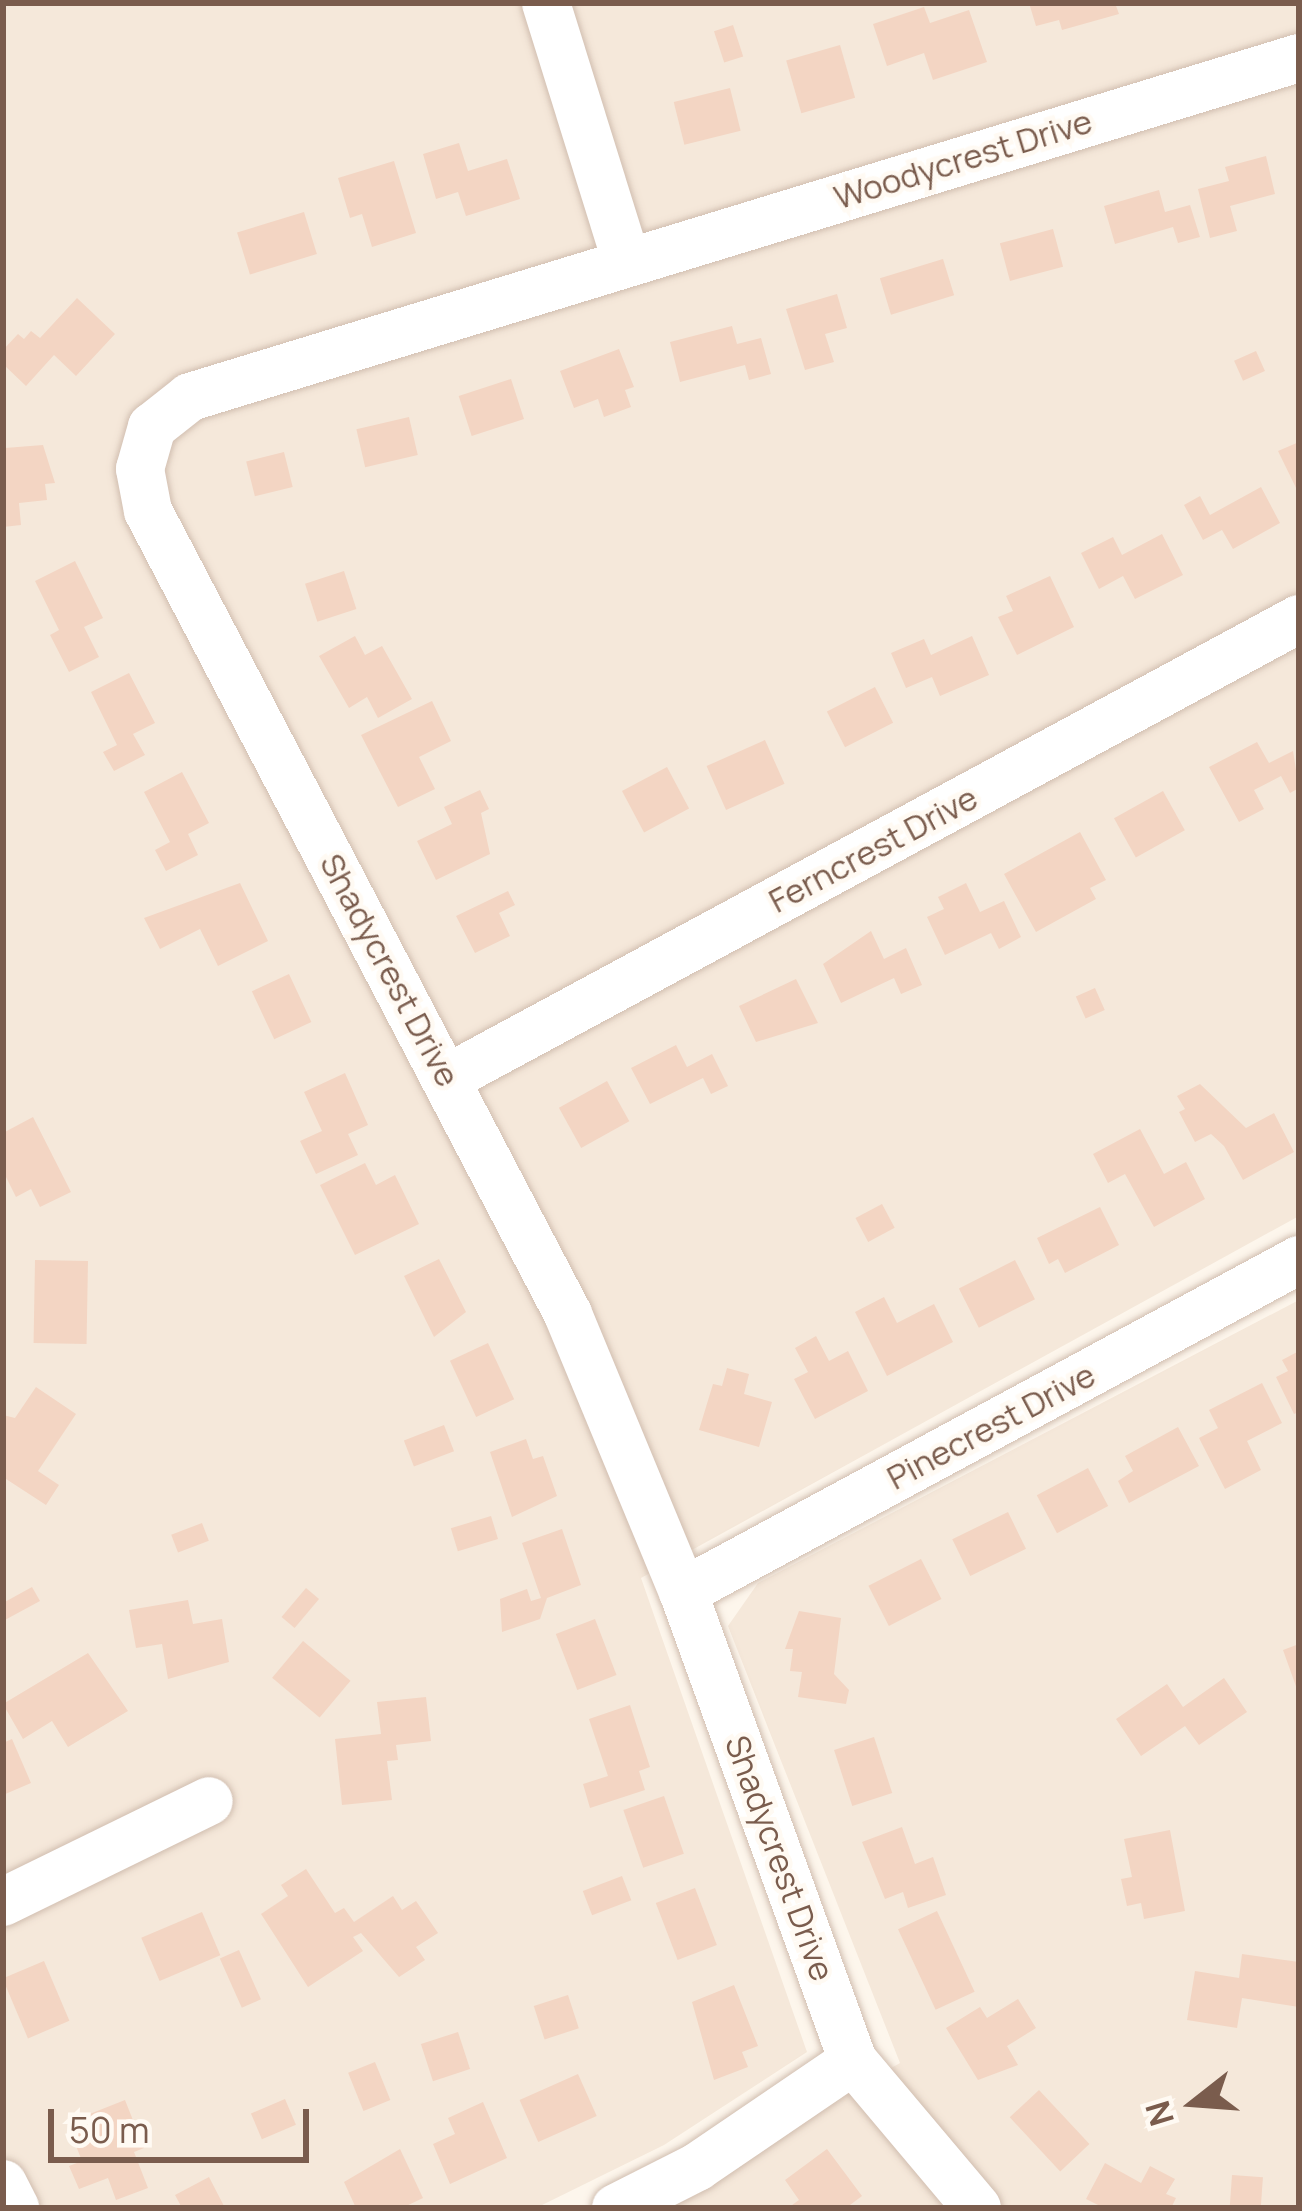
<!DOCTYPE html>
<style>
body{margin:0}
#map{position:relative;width:1302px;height:2211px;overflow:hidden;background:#fdf6ec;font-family:Manrope,sans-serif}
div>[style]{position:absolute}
.residential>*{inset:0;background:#f5e8da}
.building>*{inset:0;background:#f3d5c3;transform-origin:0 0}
.roads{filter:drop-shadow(0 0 3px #d1beb0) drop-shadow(0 0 3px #d1beb0)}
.minor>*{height:48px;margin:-24px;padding:0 24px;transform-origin:24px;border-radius:24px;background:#fff}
span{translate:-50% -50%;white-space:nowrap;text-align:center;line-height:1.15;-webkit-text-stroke:9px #fffaf3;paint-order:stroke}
.street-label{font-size:33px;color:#7a5c4d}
.frame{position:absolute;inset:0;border:6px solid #7a5c4d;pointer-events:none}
.north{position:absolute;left:1134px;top:2043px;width:120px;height:120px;-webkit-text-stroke:9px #fffaf3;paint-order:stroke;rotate:253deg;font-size:33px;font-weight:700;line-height:48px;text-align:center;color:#7a5c4d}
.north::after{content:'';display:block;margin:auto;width:42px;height:54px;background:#7a5c4d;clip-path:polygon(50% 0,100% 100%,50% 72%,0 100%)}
.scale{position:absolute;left:48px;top:2109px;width:261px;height:54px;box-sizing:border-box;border:6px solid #7a5c4d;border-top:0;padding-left:15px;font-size:36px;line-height:42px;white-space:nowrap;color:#7a5c4d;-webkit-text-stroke:9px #fffaf3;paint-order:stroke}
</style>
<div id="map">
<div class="residential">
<i style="clip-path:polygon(3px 3px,1299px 3px,1299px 1216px,641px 1578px,807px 2052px,664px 2145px,536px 2208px,3px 2208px)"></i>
<i style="clip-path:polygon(1299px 1300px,1299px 2208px,647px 2208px,900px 2063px,728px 1626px,758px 1583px)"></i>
</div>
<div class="building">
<i style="clip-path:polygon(1029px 3px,1115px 3px,1119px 14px,1062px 30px,1059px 20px,1036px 26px)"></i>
<i style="clip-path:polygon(924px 7px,930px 23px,969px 10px,987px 62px,933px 80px,924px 53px,887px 66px,873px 24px)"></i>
<i style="left:733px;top:25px;width:33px;height:20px;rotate:72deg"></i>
<i style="left:840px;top:45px;width:55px;height:56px;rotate:74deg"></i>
<i style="left:730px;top:88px;width:44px;height:58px;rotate:76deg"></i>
<i style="clip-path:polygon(459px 143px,468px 171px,507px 159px,520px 199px,466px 216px,458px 192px,436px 199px,423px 154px)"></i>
<i style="clip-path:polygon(1266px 156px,1275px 194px,1230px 206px,1237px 231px,1210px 238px,1198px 189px,1229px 181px,1225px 167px)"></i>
<i style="clip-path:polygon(394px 161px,416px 233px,372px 247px,362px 214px,350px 218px,338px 178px)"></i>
<i style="clip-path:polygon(1159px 190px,1165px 212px,1190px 205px,1200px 237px,1178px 243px,1173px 227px,1115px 244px,1104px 206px)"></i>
<i style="left:304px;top:212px;width:44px;height:70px;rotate:73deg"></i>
<i style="left:1053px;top:229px;width:39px;height:55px;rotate:75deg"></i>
<i style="left:943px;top:259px;width:38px;height:66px;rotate:73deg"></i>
<i style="clip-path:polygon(837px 294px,847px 328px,825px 334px,834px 362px,805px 370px,786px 309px)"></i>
<i style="clip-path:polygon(77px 298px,115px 334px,76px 376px,54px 355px,26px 386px,3px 364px,3px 350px,18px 334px,24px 339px,31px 331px,40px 338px)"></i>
<i style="clip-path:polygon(732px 326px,737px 344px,761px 338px,771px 374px,749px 380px,745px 365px,680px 382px,670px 342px)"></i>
<i style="clip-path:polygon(619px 349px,634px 387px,625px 390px,631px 407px,604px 417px,598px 399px,574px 408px,560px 371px)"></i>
<i style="left:1256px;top:351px;width:22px;height:24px;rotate:66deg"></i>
<i style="left:511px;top:379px;width:42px;height:55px;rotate:72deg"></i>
<i style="left:409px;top:417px;width:39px;height:54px;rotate:77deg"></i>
<i style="clip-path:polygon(1299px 442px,1299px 494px,1278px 451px)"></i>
<i style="clip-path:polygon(43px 445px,55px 483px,45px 484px,47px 500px,19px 503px,21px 525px,3px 527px,5px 448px)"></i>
<i style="left:284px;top:452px;width:36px;height:39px;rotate:76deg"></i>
<i style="clip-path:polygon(1261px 487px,1280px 523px,1233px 549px,1222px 530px,1203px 540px,1184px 505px,1200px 496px,1210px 515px)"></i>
<i style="clip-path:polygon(1162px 534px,1183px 575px,1135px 599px,1123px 576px,1099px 589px,1081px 553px,1113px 537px,1122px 555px)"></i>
<i style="clip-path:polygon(75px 561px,103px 618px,84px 627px,99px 657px,69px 672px,50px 635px,59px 630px,35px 581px)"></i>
<i style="left:344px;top:571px;width:40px;height:41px;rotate:72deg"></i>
<i style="clip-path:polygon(1050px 576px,1074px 627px,1017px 655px,998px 617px,1013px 611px,1006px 596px)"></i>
<i style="clip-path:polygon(355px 636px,365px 655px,382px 646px,412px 699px,378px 718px,367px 697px,349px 708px,319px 656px)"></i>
<i style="clip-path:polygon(972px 636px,989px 675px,940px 696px,932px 677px,906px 688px,891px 653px,924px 639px,931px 655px)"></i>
<i style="clip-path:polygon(129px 673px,155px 723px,133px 734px,145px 755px,114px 771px,103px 752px,117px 745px,91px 692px)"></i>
<i style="left:875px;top:687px;width:40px;height:54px;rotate:63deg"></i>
<i style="clip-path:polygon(432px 701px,451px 741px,419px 757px,435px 789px,398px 807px,361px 735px)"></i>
<i style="left:765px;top:740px;width:48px;height:64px;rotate:66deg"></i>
<i style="clip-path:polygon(1257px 742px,1269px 763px,1293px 751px,1299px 788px,1290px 793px,1281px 776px,1254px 790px,1264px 809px,1239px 822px,1209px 767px)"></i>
<i style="left:667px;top:767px;width:47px;height:51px;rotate:62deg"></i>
<i style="clip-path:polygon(182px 772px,209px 823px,188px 834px,198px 855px,166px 871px,155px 850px,170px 842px,144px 792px)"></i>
<i style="clip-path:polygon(480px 790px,489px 809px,481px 813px,490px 854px,436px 880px,417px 841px,452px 824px,444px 807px)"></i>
<i style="left:1163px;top:791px;width:45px;height:56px;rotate:61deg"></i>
<i style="clip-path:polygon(1080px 832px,1106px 880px,1090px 888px,1096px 899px,1036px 932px,1004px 874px)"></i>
<i style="clip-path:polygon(240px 883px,268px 941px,218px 966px,200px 929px,160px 949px,144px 918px)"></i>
<i style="clip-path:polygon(966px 883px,980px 912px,1004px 901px,1021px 937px,999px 949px,991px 933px,945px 955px,927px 917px,944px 909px,938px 897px)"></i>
<i style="clip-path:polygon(508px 891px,515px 905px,499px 913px,510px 936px,475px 953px,456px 916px)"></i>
<i style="clip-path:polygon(871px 931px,884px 959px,906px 948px,922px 985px,901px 994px,894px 978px,841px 1003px,823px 964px)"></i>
<i style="left:289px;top:974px;width:53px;height:41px;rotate:65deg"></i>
<i style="clip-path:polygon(796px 979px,818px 1023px,756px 1042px,739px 1006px)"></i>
<i style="left:1095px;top:988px;width:24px;height:21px;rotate:66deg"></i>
<i style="clip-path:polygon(676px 1045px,687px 1067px,712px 1054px,728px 1086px,711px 1094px,703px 1078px,650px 1104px,631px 1068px)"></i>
<i style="clip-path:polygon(345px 1073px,368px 1125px,348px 1134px,358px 1155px,316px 1174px,300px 1141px,322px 1131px,304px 1092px)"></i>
<i style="left:607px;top:1081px;width:46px;height:55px;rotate:61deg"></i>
<i style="clip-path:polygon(1200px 1084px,1246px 1128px,1274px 1113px,1294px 1152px,1243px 1180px,1224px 1146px,1211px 1134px,1195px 1142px,1179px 1112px,1185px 1109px,1177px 1096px)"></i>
<i style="clip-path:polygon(33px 1117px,71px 1192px,40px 1207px,31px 1189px,16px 1197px,3px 1171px,3px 1133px)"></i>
<i style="clip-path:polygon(1140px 1129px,1164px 1174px,1186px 1162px,1205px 1199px,1154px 1227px,1125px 1174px,1108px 1183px,1093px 1154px)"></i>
<i style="clip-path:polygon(365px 1163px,376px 1185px,395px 1175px,419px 1224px,355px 1255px,320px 1185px)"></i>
<i style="left:882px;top:1204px;width:27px;height:30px;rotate:62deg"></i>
<i style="clip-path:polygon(1100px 1207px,1119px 1245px,1065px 1273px,1058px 1259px,1049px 1264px,1037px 1238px)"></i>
<i style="clip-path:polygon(439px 1259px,466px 1312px,434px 1337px,404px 1276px)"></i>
<i style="left:35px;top:1260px;width:53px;height:83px;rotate:1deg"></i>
<i style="left:1015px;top:1260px;width:44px;height:63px;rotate:63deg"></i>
<i style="clip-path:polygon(884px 1297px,897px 1323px,934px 1304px,953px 1342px,887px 1376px,855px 1312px)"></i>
<i style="clip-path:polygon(816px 1336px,829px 1361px,848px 1351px,868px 1391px,815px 1419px,794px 1379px,808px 1372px,795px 1348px)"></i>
<i style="left:488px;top:1343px;width:62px;height:42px;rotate:65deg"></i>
<i style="clip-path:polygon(1299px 1351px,1299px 1412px,1294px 1414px,1276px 1377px,1288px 1371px,1282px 1360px)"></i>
<i style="clip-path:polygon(727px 1368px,749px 1374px,744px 1394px,772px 1402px,759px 1447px,699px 1430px,713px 1384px,722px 1386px)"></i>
<i style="clip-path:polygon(1262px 1383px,1282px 1423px,1247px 1441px,1261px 1470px,1225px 1489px,1199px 1438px,1218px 1428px,1209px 1410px)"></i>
<i style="clip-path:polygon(36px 1387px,76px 1414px,38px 1471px,59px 1485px,46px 1505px,3px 1477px,3px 1415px,15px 1418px)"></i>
<i style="left:444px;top:1425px;width:28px;height:43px;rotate:69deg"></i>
<i style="clip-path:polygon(1178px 1427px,1199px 1466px,1129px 1503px,1118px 1481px,1133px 1471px,1125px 1456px)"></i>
<i style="clip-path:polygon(526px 1439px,533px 1459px,543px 1456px,557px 1496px,512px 1517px,490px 1452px)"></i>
<i style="left:1088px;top:1468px;width:43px;height:58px;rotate:62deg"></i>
<i style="left:1008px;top:1512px;width:41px;height:62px;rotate:64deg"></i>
<i style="left:491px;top:1516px;width:24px;height:42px;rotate:73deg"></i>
<i style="left:202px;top:1523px;width:19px;height:33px;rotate:69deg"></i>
<i style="clip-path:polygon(562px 1529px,581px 1585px,547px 1598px,540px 1619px,502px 1632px,500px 1599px,527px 1589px,531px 1601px,541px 1598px,522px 1543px)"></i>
<i style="left:921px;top:1559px;width:45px;height:59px;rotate:63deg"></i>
<i style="clip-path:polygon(32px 1587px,40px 1601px,3px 1621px,3px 1603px)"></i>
<i style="left:306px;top:1588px;width:17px;height:38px;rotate:40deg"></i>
<i style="clip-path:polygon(188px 1600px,193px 1624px,222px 1619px,229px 1662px,168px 1679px,162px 1644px,136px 1648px,129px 1610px)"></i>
<i style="clip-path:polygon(799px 1611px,841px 1618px,834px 1674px,849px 1690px,846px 1704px,798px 1697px,802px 1672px,790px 1671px,793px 1649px,785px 1649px)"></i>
<i style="left:595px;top:1619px;width:60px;height:42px;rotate:69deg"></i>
<i style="left:303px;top:1641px;width:62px;height:48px;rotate:40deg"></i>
<i style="clip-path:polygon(1299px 1644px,1299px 1692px,1298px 1692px,1283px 1650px)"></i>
<i style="clip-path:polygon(88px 1653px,128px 1711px,68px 1747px,52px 1721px,23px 1739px,3px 1704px)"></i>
<i style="clip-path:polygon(1224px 1678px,1247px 1712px,1199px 1745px,1185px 1726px,1141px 1756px,1116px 1719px,1167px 1684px,1183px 1707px)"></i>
<i style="clip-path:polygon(426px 1697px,431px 1741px,396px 1745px,398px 1760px,387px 1761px,392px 1800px,342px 1805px,335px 1739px,381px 1734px,377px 1702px)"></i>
<i style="clip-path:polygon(630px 1705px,650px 1767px,639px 1771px,645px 1790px,590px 1808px,583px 1784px,608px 1776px,589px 1719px)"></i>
<i style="left:874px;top:1737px;width:59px;height:42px;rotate:72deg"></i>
<i style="clip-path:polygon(12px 1739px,31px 1783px,3px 1795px,3px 1743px)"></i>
<i style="left:664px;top:1796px;width:61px;height:43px;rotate:71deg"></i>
<i style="clip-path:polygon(902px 1827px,915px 1864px,933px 1857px,946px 1895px,908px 1908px,903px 1892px,885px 1899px,862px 1842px)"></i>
<i style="clip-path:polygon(1170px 1830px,1185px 1911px,1144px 1919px,1141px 1903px,1127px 1906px,1121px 1879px,1132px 1877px,1124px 1839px)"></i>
<i style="clip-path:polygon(306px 1869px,335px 1913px,344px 1908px,354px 1922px,393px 1896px,402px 1910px,416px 1901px,438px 1933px,416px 1947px,425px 1960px,399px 1977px,361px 1933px,353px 1937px,363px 1951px,308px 1987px,261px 1914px,288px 1896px,281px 1885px)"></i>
<i style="left:622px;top:1876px;width:26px;height:42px;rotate:69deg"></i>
<i style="left:695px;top:1888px;width:61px;height:42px;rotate:69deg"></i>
<i style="left:937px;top:1911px;width:89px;height:43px;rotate:65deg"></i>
<i style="left:202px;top:1912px;width:47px;height:66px;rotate:67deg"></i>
<i style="left:239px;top:1950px;width:54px;height:21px;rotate:66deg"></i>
<i style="clip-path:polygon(1242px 1954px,1299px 1962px,1299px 2007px,1242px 1998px,1237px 2028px,1187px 2020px,1195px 1971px,1239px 1978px)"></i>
<i style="left:44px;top:1961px;width:65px;height:45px;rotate:67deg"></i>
<i style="clip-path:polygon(734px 1985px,758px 2046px,742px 2052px,748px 2067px,714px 2080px,692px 2002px)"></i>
<i style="left:568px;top:1995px;width:35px;height:36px;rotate:72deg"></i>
<i style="clip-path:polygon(1018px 1999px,1036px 2028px,1007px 2046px,1018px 2065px,978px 2080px,946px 2028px,980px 2007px,987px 2018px)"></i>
<i style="left:458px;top:2032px;width:39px;height:39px;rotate:72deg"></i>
<i style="left:375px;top:2062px;width:41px;height:29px;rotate:68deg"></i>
<i style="left:578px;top:2074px;width:46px;height:64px;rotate:66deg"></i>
<i style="left:1039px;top:2090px;width:74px;height:40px;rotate:47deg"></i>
<i style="left:285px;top:2099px;width:28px;height:37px;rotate:67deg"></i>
<i style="clip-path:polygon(125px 2100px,144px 2148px,134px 2152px,148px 2188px,116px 2200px,108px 2178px,79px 2189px,69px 2166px,82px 2161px,67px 2123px)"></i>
<i style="clip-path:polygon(483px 2102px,507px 2158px,450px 2184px,433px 2144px,455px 2134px,448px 2118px)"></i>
<i style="clip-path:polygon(400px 2149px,423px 2198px,402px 2208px,356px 2208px,344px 2182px)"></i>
<i style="clip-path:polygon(827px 2149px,862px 2196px,846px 2208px,788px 2208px,799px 2200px,785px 2180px)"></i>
<i style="clip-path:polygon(1105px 2163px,1141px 2183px,1150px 2166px,1175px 2179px,1166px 2194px,1176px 2198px,1171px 2208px,1104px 2208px,1086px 2199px)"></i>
<i style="left:1232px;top:2175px;width:31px;height:33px;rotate:4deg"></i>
<i style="clip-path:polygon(209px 2177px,225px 2208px,182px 2208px,175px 2195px)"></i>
</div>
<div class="roads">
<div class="minor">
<i style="left:546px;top:3px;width:269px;rotate:72.7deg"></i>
<i style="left:448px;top:1078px;width:967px;rotate:-28.34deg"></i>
<i style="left:683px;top:1592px;width:700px;rotate:-28.32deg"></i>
<i style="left:3px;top:1902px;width:229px;rotate:-26.1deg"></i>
<i style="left:3px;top:2184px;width:27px;rotate:63deg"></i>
<i style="left:616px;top:2208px;width:91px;rotate:-26.8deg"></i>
<i style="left:697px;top:2167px;width:189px;rotate:-34.2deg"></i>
<i style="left:977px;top:2208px;width:192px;rotate:-130.1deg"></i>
<i style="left:853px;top:2061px;width:499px;rotate:-109.9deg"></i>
<i style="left:683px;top:1592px;width:301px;rotate:-112.5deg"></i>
<i style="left:568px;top:1314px;width:906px;rotate:-117.61deg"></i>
<i style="left:148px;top:511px;width:43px;rotate:-100.8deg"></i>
<i style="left:140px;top:469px;width:44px;rotate:-74.1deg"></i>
<i style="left:152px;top:427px;width:48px;rotate:-38.3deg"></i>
<i style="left:190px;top:397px;width:1160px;rotate:-17deg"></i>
</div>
</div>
<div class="street-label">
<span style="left:963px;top:159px;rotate:-17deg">Woodycrest Drive</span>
<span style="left:873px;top:849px;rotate:-28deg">Ferncrest Drive</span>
<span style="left:390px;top:970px;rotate:62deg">Shadycrest Drive</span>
<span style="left:991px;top:1426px;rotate:-28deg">Pinecrest Drive</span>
<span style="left:780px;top:1858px;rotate:70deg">Shadycrest Drive</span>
</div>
<div class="frame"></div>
<div class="north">N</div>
<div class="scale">50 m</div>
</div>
